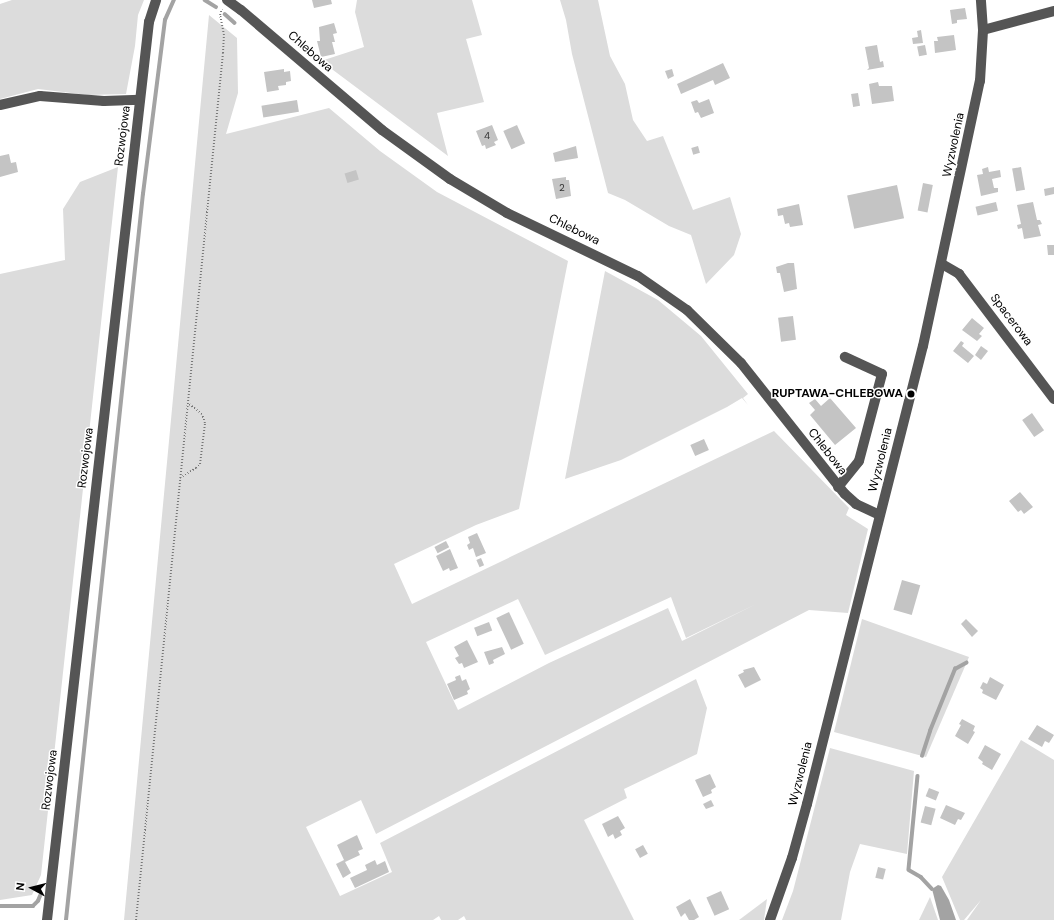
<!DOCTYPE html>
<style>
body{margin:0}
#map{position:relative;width:1054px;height:920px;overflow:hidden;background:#fff;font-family:"DM Sans",sans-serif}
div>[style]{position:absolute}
.green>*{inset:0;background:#dcdcdc}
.water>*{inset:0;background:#a3a3a3}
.stream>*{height:3.5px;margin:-1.75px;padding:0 1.75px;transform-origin:1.75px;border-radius:1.75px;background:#a3a3a3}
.building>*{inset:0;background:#c4c4c4;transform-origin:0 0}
.path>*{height:2px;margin-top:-1px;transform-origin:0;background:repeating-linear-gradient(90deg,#777 0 1px,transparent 0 3px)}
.minor>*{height:10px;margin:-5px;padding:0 5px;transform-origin:5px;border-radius:5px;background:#555}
.dots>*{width:11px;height:11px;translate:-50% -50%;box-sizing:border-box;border:2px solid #fff;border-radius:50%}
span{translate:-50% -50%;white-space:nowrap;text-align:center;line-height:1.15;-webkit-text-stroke:3px #fff;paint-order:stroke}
.number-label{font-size:10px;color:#313131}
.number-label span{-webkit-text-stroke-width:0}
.street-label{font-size:12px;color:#000}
.poi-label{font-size:12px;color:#000;font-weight:700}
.right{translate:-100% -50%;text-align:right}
.north{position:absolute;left:12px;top:868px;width:40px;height:40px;-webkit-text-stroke:3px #fff;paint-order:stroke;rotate:277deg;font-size:11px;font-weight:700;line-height:16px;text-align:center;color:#000}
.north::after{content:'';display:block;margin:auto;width:14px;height:18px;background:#000;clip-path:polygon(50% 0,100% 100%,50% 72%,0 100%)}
</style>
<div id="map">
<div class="green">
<i style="clip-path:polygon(12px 0,144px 0,138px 15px,135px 46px,126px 94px,88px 95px,38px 89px,0 99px,0 4px)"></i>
<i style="clip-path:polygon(357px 0,472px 0,482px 35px,466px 39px,484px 102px,437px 113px,448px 156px,321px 61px,364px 47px,355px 12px)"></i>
<i style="clip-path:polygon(560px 0,598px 0,610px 56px,625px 84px,633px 120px,647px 141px,663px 136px,693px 210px,730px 197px,741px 234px,734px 255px,706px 284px,691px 235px,669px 226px,625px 200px,608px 193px,572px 54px,566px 20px)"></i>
<i style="clip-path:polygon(evenodd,209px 15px,237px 38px,238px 93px,226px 134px,329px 108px,380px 151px,437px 192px,568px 261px,519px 509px,476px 525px,394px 564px,412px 604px,774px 431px,849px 508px,846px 515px,868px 529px,848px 613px,809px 610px,376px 834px,361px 800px,306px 827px,340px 896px,392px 872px,380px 843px,696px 679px,707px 708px,697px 754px,624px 789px,627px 798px,584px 820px,634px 920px,466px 920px,464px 916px,458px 920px,441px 920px,439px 916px,433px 920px,124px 920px,209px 15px,671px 597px,686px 638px,756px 604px,682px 641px,668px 608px,549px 663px,458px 710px,426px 642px,518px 599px,545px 655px,671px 597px)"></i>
<i style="clip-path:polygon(118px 167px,41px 875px,32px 895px,0 900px,0 274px,65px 260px,63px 209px,80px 182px)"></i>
<i style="clip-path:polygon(605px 271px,658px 300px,701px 336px,748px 394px,743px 398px,748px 405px,742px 398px,727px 407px,621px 460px,565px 479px)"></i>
<i style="clip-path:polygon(862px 619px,969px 657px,926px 757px,834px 732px)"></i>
<i style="clip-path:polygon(1021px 740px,1054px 760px,1054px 920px,967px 920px,981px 900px,964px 920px,960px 920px,942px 877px)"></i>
<i style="clip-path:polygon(830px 748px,914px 771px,907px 854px,860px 844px,850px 872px,841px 920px,782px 920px,793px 891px)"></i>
<i style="clip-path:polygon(930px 897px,938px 920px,919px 920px)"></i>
<i style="clip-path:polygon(767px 899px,764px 920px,739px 920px)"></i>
</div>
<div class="water">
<i style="clip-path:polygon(938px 885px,941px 886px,949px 900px,956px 920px,940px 920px,932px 889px)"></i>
</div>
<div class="stream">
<i style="left:205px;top:0;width:13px;rotate:32deg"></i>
<i style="left:225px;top:14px;width:13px;rotate:42deg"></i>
<i style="left:922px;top:756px;width:26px;rotate:-72deg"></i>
<i style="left:930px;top:731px;width:67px;rotate:-68deg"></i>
<i style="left:955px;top:669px;width:13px;rotate:-29deg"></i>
<i style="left:918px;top:776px;width:94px;rotate:95.5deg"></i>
<i style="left:909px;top:870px;width:14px;rotate:30deg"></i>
<i style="left:921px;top:877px;width:16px;rotate:47deg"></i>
<i style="left:0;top:906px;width:33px"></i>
<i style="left:33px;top:906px;width:7px;rotate:-45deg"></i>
<i style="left:38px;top:901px;width:5px;rotate:-68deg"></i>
<i style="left:66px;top:920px;width:730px;rotate:-83.95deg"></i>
<i style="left:143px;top:194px;width:175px;rotate:-82.8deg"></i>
<i style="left:165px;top:20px;width:22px;rotate:-66deg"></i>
</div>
<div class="building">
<i style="clip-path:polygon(312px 0,331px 0,332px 4px,314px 8px)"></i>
<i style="clip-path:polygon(965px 8px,967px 19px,957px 20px,957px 23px,952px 24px,950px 10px)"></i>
<i style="clip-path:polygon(334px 23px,337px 33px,333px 34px,335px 42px,332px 42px,335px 54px,321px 57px,317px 41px,320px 41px,319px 27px)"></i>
<i style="clip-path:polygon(921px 30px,923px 43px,913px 44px,912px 38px,918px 37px,917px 31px)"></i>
<i style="clip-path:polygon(954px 35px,956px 50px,935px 53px,934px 41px,938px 41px,937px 37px)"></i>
<i style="clip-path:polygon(877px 45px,880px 62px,883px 61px,884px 67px,867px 70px,869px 68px,865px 47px)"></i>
<i style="left:925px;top:45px;width:10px;height:8px;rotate:79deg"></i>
<i style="clip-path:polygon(723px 63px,730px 78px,715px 85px,713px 80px,681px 94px,677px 84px)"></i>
<i style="clip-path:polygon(284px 69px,284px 72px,290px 71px,291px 81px,286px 82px,286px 85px,278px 86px,279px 90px,267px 92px,264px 72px)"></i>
<i style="clip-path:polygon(672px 69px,674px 76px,668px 79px,665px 71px)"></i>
<i style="clip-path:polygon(878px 82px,879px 86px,892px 86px,894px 101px,872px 104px,869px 84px)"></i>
<i style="left:858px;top:93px;width:13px;height:7px;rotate:81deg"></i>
<i style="clip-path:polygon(709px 99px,714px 113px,701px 118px,698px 112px,695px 113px,691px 102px,697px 100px,699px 103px)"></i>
<i style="left:297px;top:100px;width:12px;height:36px;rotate:81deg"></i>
<i style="clip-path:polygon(492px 125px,498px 140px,494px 142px,496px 145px,486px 149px,485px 145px,482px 146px,476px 131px)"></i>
<i style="left:517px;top:125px;width:20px;height:15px;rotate:66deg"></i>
<i style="clip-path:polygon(576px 146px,578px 158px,555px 162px,553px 153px)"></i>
<i style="left:698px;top:146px;width:7px;height:7px;rotate:74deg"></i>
<i style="clip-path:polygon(9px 154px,11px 163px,16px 162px,18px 172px,0 177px,0 156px)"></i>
<i style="clip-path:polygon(988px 167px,989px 172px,1000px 170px,1001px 177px,992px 179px,994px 188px,998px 188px,998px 192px,981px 196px,977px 175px,983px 174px,982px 169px)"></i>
<i style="left:1021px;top:167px;width:23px;height:9px;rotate:80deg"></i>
<i style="left:356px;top:170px;width:10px;height:12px;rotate:73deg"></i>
<i style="clip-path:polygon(566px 177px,566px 180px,569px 180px,571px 196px,556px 199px,552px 179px)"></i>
<i style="left:923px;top:183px;width:10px;height:28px;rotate:11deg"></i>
<i style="left:897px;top:185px;width:34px;height:51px;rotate:78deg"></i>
<i style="clip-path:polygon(1054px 187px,1054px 194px,1045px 196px,1044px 189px)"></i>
<i style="left:996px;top:202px;width:9px;height:21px;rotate:77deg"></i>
<i style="clip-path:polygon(1033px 202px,1037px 220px,1040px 220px,1042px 224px,1038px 225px,1041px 236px,1024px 239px,1022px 228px,1018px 229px,1017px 225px,1021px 224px,1017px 205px)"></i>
<i style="clip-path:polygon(799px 204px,803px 225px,790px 227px,789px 223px,785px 224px,783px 215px,778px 216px,777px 209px)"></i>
<i style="clip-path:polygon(1047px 245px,1054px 245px,1054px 255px,1048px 255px)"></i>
<i style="clip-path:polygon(788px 263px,794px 263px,797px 289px,784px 292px,780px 273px,777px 273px,776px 267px)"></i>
<i style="left:793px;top:316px;width:24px;height:15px;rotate:83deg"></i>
<i style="clip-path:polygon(972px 318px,984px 328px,979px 334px,982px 336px,977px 341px,962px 330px)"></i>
<i style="clip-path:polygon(961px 341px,964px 343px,962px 346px,974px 356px,968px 363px,953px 351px)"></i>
<i style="clip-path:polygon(981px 346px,988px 351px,981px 360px,975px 355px)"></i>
<i style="clip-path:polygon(830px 398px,856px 428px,835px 445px,810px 415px,815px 410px,809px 403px,815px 399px,821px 406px)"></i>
<i style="left:1032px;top:413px;width:21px;height:12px;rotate:55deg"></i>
<i style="left:704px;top:439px;width:12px;height:15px;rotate:66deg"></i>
<i style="clip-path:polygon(1020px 492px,1033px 507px,1024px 514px,1021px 510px,1018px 512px,1009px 501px)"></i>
<i style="clip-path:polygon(477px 533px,486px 553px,476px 557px,473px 548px,469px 550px,467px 545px,470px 543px,468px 537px)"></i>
<i style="left:446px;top:541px;width:7px;height:13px;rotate:63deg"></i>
<i style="clip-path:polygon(450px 549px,458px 568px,450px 571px,449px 568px,443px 571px,436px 556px)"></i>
<i style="left:481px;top:558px;width:8px;height:5px;rotate:67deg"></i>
<i style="left:902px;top:580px;width:19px;height:31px;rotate:16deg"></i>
<i style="left:509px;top:612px;width:35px;height:14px;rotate:65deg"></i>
<i style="clip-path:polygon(966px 619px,978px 631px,972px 637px,961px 624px)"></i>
<i style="left:489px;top:622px;width:9px;height:16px;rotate:69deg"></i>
<i style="clip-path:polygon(467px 640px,478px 662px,464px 668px,462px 663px,459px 664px,455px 658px,459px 656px,454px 647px)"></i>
<i style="clip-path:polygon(502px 647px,505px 654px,493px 660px,494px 663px,489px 665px,484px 652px)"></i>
<i style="clip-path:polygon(754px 667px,761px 680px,745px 688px,738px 675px,744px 672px,743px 670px)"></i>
<i style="clip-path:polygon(460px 675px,462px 681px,466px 679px,470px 689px,467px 691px,468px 694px,454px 700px,447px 684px,456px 680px,455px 677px)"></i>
<i style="clip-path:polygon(990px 677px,1004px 685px,996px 700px,982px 693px,983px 690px,980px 688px,983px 682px,987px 684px)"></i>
<i style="clip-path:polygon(962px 719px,975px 726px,973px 731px,975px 732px,968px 744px,955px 736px,961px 725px,959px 724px)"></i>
<i style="clip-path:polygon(1037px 725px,1054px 735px,1049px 743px,1045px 741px,1042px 747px,1028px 739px)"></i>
<i style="clip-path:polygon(985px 745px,1001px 754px,992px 770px,982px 764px,983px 762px,978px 758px)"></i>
<i style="clip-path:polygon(710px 774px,716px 787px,711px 790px,712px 793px,703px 797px,695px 780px)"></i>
<i style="left:929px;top:788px;width:11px;height:9px;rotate:22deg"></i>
<i style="clip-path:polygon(711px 800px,714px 806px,706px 809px,703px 804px)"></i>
<i style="clip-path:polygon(946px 805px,965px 813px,961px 820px,958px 819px,955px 825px,940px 818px)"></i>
<i style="left:925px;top:806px;width:11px;height:17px;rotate:15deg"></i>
<i style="clip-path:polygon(618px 816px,625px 828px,620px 831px,622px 835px,615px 839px,613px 834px,608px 837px,602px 824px)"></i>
<i style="clip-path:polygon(357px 835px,363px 849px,358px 851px,360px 855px,345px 862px,351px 873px,343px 878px,336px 864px,344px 860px,337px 845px)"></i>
<i style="left:643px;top:845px;width:10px;height:9px;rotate:61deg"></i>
<i style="clip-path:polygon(375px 860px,377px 865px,385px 861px,389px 872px,355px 888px,350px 878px,367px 870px,365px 865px)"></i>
<i style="left:878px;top:867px;width:8px;height:11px;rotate:14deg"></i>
<i style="left:721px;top:891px;width:20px;height:16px;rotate:66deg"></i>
<i style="clip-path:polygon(690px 899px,699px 917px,694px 920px,689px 920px,685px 913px,681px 917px,676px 907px)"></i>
</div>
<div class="path">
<i style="left:180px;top:478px;width:19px;rotate:-32deg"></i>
<i style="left:196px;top:468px;width:6px;rotate:-45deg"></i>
<i style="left:200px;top:464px;width:41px;rotate:-83deg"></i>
<i style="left:205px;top:423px;width:9px;rotate:-108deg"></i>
<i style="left:202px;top:414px;width:18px;rotate:-142deg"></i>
<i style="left:136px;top:920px;width:871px;rotate:-84.27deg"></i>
<i style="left:223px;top:53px;width:18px;rotate:-87deg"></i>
<i style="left:224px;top:35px;width:20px;rotate:-101deg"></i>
<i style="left:220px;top:15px;width:6px;rotate:-72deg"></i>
</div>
<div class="minor">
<i style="left:227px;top:0;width:17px;rotate:36deg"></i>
<i style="left:241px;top:10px;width:185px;rotate:40.4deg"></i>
<i style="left:382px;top:130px;width:84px;rotate:35.8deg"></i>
<i style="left:450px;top:179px;width:66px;rotate:30.8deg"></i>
<i style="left:507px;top:213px;width:145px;rotate:25.7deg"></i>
<i style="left:638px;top:276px;width:60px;rotate:34.8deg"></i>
<i style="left:687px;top:310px;width:76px;rotate:44.5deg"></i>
<i style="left:741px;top:363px;width:167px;rotate:51.6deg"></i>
<i style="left:845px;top:494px;width:15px;rotate:42deg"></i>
<i style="left:856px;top:504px;width:26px;rotate:25deg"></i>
<i style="left:983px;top:30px;width:73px;rotate:-15deg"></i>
<i style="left:0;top:105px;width:41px;rotate:-12.7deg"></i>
<i style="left:40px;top:96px;width:64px;rotate:4.5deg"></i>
<i style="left:104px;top:101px;width:36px;rotate:-2deg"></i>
<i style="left:942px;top:264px;width:20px;rotate:30deg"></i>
<i style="left:959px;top:274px;width:157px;rotate:52.8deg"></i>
<i style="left:838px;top:487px;width:33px;rotate:-51deg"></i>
<i style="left:859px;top:461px;width:90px;rotate:-75.2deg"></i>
<i style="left:882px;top:374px;width:41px;rotate:-155.3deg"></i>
<i style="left:47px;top:920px;width:904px;rotate:-83.52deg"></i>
<i style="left:149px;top:22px;width:23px;rotate:-72deg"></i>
<i style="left:770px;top:920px;width:66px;rotate:-70.5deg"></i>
<i style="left:792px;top:858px;width:56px;rotate:-74.5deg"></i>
<i style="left:807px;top:804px;width:472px;rotate:-75.8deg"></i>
<i style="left:923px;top:346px;width:271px;rotate:-77.9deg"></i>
<i style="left:980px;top:81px;width:51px;rotate:-86.6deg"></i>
<i style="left:983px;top:30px;width:30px;rotate:-94deg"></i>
</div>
<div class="dots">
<i style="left:911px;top:394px;background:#000"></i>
</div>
<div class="number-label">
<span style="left:487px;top:136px">4</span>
<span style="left:562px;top:188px">2</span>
</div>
<div class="street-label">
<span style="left:310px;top:52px;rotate:41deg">Chlebowa</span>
<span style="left:123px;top:136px;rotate:-83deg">Rozwojowa</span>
<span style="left:954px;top:145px;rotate:-78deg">Wyzwolenia</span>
<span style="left:574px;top:230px;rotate:26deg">Chlebowa</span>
<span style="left:1011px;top:320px;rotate:53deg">Spacerowa</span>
<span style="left:827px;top:452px;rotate:52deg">Chlebowa</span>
<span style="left:86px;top:458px;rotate:-83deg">Rozwojowa</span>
<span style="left:881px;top:460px;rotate:-76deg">Wyzwolenia</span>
<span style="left:801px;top:774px;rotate:-76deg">Wyzwolenia</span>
<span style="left:50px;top:780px;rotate:-83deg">Rozwojowa</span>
</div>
<div class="poi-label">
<span class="right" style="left:903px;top:394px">RUPTAWA-CHLEBOWA</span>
</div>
<div class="north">N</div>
</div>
